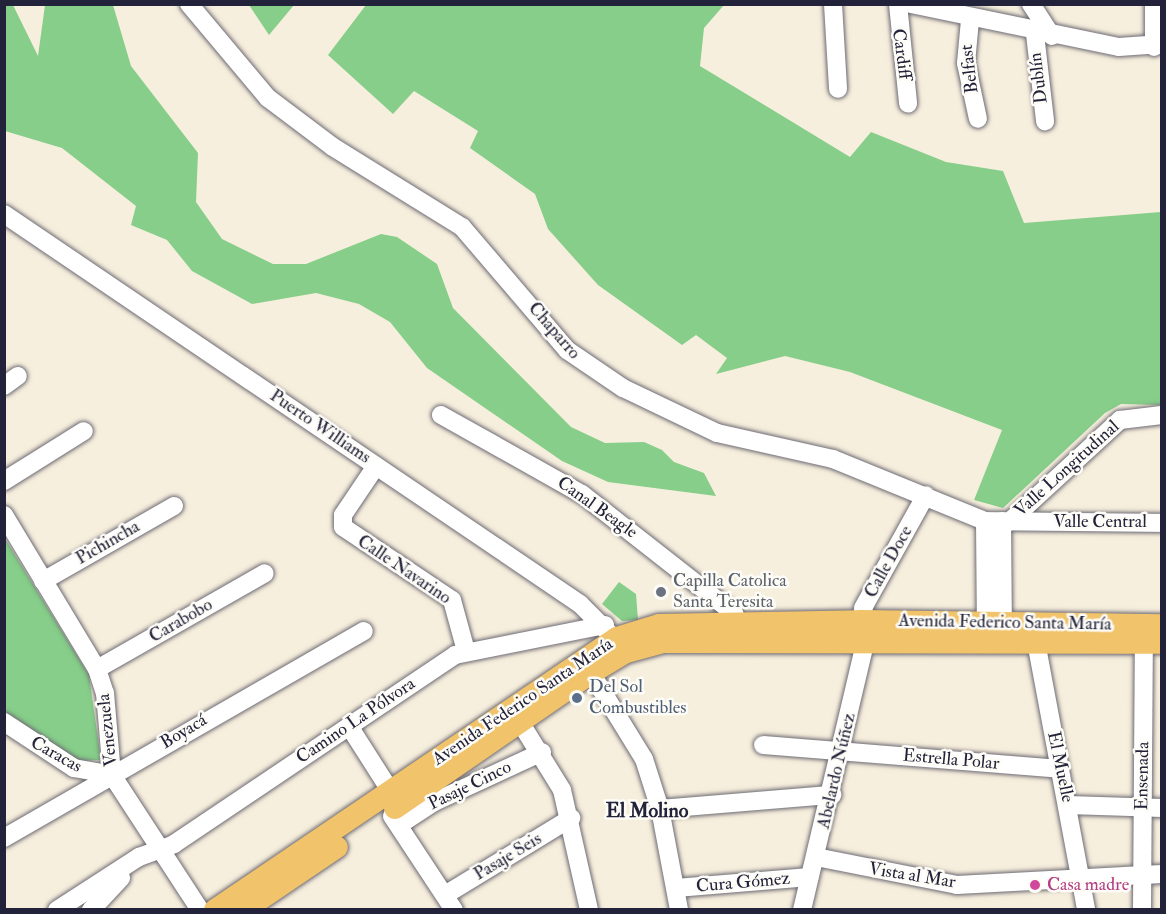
<!DOCTYPE html>
<meta charset="utf-8">
<style>
body{margin:0}
#map{position:relative;width:1166px;height:914px;overflow:hidden;background:#f7efdd;font-family:"IM FELL Double Pica",serif}
div>[style]{position:absolute}
.green>*{inset:0;background:#86ce89}
.roads{filter:drop-shadow(0 0 2px #6d6a74) drop-shadow(0 0 2px #6d6a74)}
.minor>*{height:18px;margin:-9px;padding:0 9px;transform-origin:9px;border-radius:9px;background:#fff}
.major>*{height:22px;margin:-11px;padding:0 11px;transform-origin:11px;border-radius:11px;background:#f1c36a}
.dots>*{width:16px;height:16px;translate:-50% -50%;box-sizing:border-box;border:3px solid #fdfcf7;border-radius:50%}
span{translate:-50% -50%;white-space:nowrap;text-align:center;line-height:1.15;-webkit-text-stroke:5px #fdfcf7;paint-order:stroke}
.street-label{font-size:18px;color:#22223b}
.worship-label{font-size:18px;color:#5b616d}
.left{translate:0 -50%;text-align:left}
.service-label{font-size:18px;color:#4e5e75}
.hotel-label{font-size:18px;color:#b23c85}
.neighbourhood-label{font-size:20px;color:#22223b;font-weight:700}
.frame{position:absolute;inset:0;border:6px solid #22223b;pointer-events:none}
</style>
<div id="map">
<div class="green">
<i style="clip-path:polygon(4px 5px,13px 5px,38px 56px,45px 5px,113px 5px,131px 66px,198px 153px,196px 202px,222px 239px,273px 264px,306px 264px,381px 234px,397px 237px,437px 264px,453px 308px,571px 427px,605px 443px,644px 442px,662px 450px,674px 462px,704px 473px,716px 496px,608px 482px,562px 461px,427px 368px,390px 322px,359px 304px,316px 293px,252px 304px,192px 271px,167px 240px,131px 225px,136px 206px,62px 148px,5px 131px)"></i>
<i style="clip-path:polygon(249px 5px,294px 5px,269px 35px)"></i>
<i style="clip-path:polygon(366px 5px,724px 5px,704px 28px,700px 66px,850px 157px,871px 132px,946px 162px,1003px 171px,1024px 223px,1161px 212px,1161px 405px,1121px 404px,1105px 413px,1003px 508px,974px 500px,1002px 430px,850px 372px,785px 356px,716px 374px,727px 358px,696px 335px,682px 345px,598px 285px,548px 229px,535px 194px,470px 148px,478px 131px,414px 91px,393px 114px,328px 55px)"></i>
<i style="clip-path:polygon(4px 537px,89px 675px,101px 760px,80px 761px,5px 712px)"></i>
<i style="clip-path:polygon(619px 582px,636px 594px,638px 620px,622px 621px,602px 604px)"></i>
</div>
<div class="roads">
<div class="minor">
<i style="left:189px;top:4px;width:123px;rotate:50deg"></i>
<i style="left:268px;top:98px;width:81px;rotate:37deg"></i>
<i style="left:333px;top:147px;width:152px;rotate:31.8deg"></i>
<i style="left:462px;top:227px;width:162px;rotate:49.5deg"></i>
<i style="left:567px;top:350px;width:68px;rotate:34.2deg"></i>
<i style="left:623px;top:388px;width:104px;rotate:25.6deg"></i>
<i style="left:717px;top:433px;width:119px;rotate:12.6deg"></i>
<i style="left:833px;top:459px;width:164px;rotate:22.2deg"></i>
<i style="left:985px;top:521px;width:177px;rotate:0.6deg"></i>
<i style="left:833px;top:4px;width:85px;rotate:86.6deg"></i>
<i style="left:898px;top:4px;width:100px;rotate:84.2deg"></i>
<i style="left:911px;top:4px;width:212px;rotate:11.7deg"></i>
<i style="left:1119px;top:47px;width:43px;rotate:-4deg"></i>
<i style="left:1031px;top:4px;width:38px;rotate:57deg"></i>
<i style="left:1154px;top:4px;width:43px;rotate:90deg"></i>
<i style="left:970px;top:20px;width:43px;rotate:95.3deg"></i>
<i style="left:966px;top:63px;width:57px;rotate:77.9deg"></i>
<i style="left:1035px;top:34px;width:88px;rotate:83.4deg"></i>
<i style="left:4px;top:214px;width:696px;rotate:34.1deg"></i>
<i style="left:580px;top:604px;width:62px;rotate:45deg"></i>
<i style="left:4px;top:386px;width:17px;rotate:-36deg"></i>
<i style="left:441px;top:415px;width:162px;rotate:29.3deg"></i>
<i style="left:582px;top:494px;width:193px;rotate:38.1deg"></i>
<i style="left:734px;top:613px;width:11px;rotate:68deg"></i>
<i style="left:376px;top:466px;width:59px;rotate:124deg"></i>
<i style="left:343px;top:515px;width:12px;rotate:90deg"></i>
<i style="left:343px;top:527px;width:131px;rotate:33.8deg"></i>
<i style="left:452px;top:600px;width:53px;rotate:74.6deg"></i>
<i style="left:4px;top:481px;width:94px;rotate:-32deg"></i>
<i style="left:4px;top:515px;width:180px;rotate:58.9deg"></i>
<i style="left:97px;top:669px;width:25px;rotate:72deg"></i>
<i style="left:105px;top:693px;width:82px;rotate:85.1deg"></i>
<i style="left:112px;top:775px;width:161px;rotate:56.9deg"></i>
<i style="left:985px;top:521px;width:115px;rotate:89.5deg"></i>
<i style="left:1002px;top:521px;width:115px;rotate:89.5deg"></i>
<i style="left:1009px;top:522px;width:151px;rotate:-42.6deg"></i>
<i style="left:1120px;top:420px;width:42px;rotate:-6.8deg"></i>
<i style="left:43px;top:581px;width:151px;rotate:-29.8deg"></i>
<i style="left:1034px;top:631px;width:284px;rotate:79.4deg"></i>
<i style="left:97px;top:669px;width:193px;rotate:-29.7deg"></i>
<i style="left:591px;top:673px;width:101px;rotate:58.4deg"></i>
<i style="left:644px;top:759px;width:52px;rotate:72.3deg"></i>
<i style="left:660px;top:809px;width:103px;rotate:79.3deg"></i>
<i style="left:4px;top:722px;width:84px;rotate:33.3deg"></i>
<i style="left:74px;top:768px;width:39px;rotate:10deg"></i>
<i style="left:520px;top:722px;width:80px;rotate:58.3deg"></i>
<i style="left:562px;top:790px;width:123px;rotate:77.3deg"></i>
<i style="left:349px;top:726px;width:78px;rotate:57.5deg"></i>
<i style="left:763px;top:745px;width:298px;rotate:4.6deg"></i>
<i style="left:1068px;top:805px;width:94px;rotate:1.8deg"></i>
<i style="left:660px;top:809px;width:173px;rotate:-4.7deg"></i>
<i style="left:392px;top:816px;width:113px;rotate:56.6deg"></i>
<i style="left:399px;top:825px;width:42px;rotate:-33.3deg"></i>
<i style="left:434px;top:802px;width:119px;rotate:-24.8deg"></i>
<i style="left:4px;top:838px;width:415px;rotate:-29.9deg"></i>
<i style="left:816px;top:857px;width:144px;rotate:11.2deg"></i>
<i style="left:957px;top:885px;width:205px;rotate:-3.1deg"></i>
<i style="left:676px;top:888px;width:134px;rotate:-4.7deg"></i>
<i style="left:445px;top:895px;width:148px;rotate:-31.4deg"></i>
<i style="left:57px;top:910px;width:98px;rotate:-32.9deg"></i>
<i style="left:139px;top:857px;width:37px;rotate:-20deg"></i>
<i style="left:174px;top:844px;width:339px;rotate:-33.9deg"></i>
<i style="left:455px;top:655px;width:153px;rotate:-11.3deg"></i>
<i style="left:91px;top:910px;width:44px;rotate:-46.8deg"></i>
<i style="left:802px;top:910px;width:277px;rotate:-76.7deg"></i>
<i style="left:866px;top:640px;width:32px;rotate:-95deg"></i>
<i style="left:863px;top:608px;width:129px;rotate:-60.9deg"></i>
<i style="left:1142px;top:910px;width:267px;rotate:-89.6deg"></i>
</div>
<div class="major">
<i style="left:395px;top:808px;width:238px;rotate:-34.6deg"></i>
<i style="left:591px;top:673px;width:41px;rotate:-31deg"></i>
<i style="left:626px;top:652px;width:39px;rotate:-15deg"></i>
<i style="left:664px;top:642px;width:498px;rotate:0.1deg"></i>
<i style="left:215px;top:910px;width:485px;rotate:-34.1deg"></i>
<i style="left:617px;top:638px;width:44px;rotate:-17.2deg"></i>
<i style="left:659px;top:625px;width:201px;rotate:-1.1deg"></i>
<i style="left:860px;top:621px;width:302px;rotate:0.8deg"></i>
<i style="left:244px;top:910px;width:112px;rotate:-34.1deg"></i>
</div>
</div>
<div class="dots">
<i style="left:661px;top:592px;background:#6b7280"></i>
<i style="left:577px;top:698px;background:#5c6f8a"></i>
<i style="left:1035px;top:885px;background:#d1479c"></i>
</div>
<div class="street-label">
<span style="left:901px;top:54px;rotate:82deg">Cardiff</span>
<span style="left:970px;top:69px;rotate:-97deg">Belfast</span>
<span style="left:1039px;top:78px;rotate:-97deg">Dublín</span>
<span style="left:554px;top:331px;rotate:49deg">Chaparro</span>
<span style="left:320px;top:427px;rotate:34deg">Puerto Williams</span>
<span style="left:1067px;top:469px;rotate:-42deg">Valle Longitudinal</span>
<span style="left:597px;top:508px;rotate:35deg">Canal Beagle</span>
<span style="left:1100px;top:522px">Valle Central</span>
<span style="left:108px;top:543px;rotate:-30deg">Pichincha</span>
<span style="left:889px;top:562px;rotate:-61deg">Calle Doce</span>
<span style="left:404px;top:570px;rotate:34deg">Calle Navarino</span>
<span style="left:181px;top:621px;rotate:-30deg">Carabobo</span>
<span style="left:1005px;top:623px;rotate:1deg">Avenida Federico Santa María</span>
<span style="left:523px;top:702px;rotate:-34deg">Avenida Federico Santa María</span>
<span style="left:356px;top:721px;rotate:-34deg">Camino La Pólvora</span>
<span style="left:108px;top:730px;rotate:-96deg">Venezuela</span>
<span style="left:184px;top:732px;rotate:-31deg">Boyacá</span>
<span style="left:56px;top:755px;rotate:29deg">Caracas</span>
<span style="left:951px;top:760px;rotate:5deg">Estrella Polar</span>
<span style="left:1060px;top:767px;rotate:78deg">El Muelle</span>
<span style="left:837px;top:771px;rotate:-77deg">Abelardo Núñez</span>
<span style="left:1143px;top:776px;rotate:-89deg">Ensenada</span>
<span style="left:470px;top:786px;rotate:-26deg">Pasaje Cinco</span>
<span style="left:508px;top:857px;rotate:-31deg">Pasaje Seis</span>
<span style="left:912px;top:876px;rotate:9deg">Vista al Mar</span>
<span style="left:743px;top:883px;rotate:-5deg">Cura Gómez</span>
</div>
<div class="worship-label">
<span class="left" style="left:673px;top:592px">Capilla Catolica<br>Santa Teresita</span>
</div>
<div class="service-label">
<span class="left" style="left:589px;top:698px">Del Sol<br>Combustibles</span>
</div>
<div class="hotel-label">
<span class="left" style="left:1047px;top:885px">Casa madre</span>
</div>
<div class="neighbourhood-label">
<span style="left:647px;top:810px">El Molino</span>
</div>
<div class="frame"></div>
</div>
